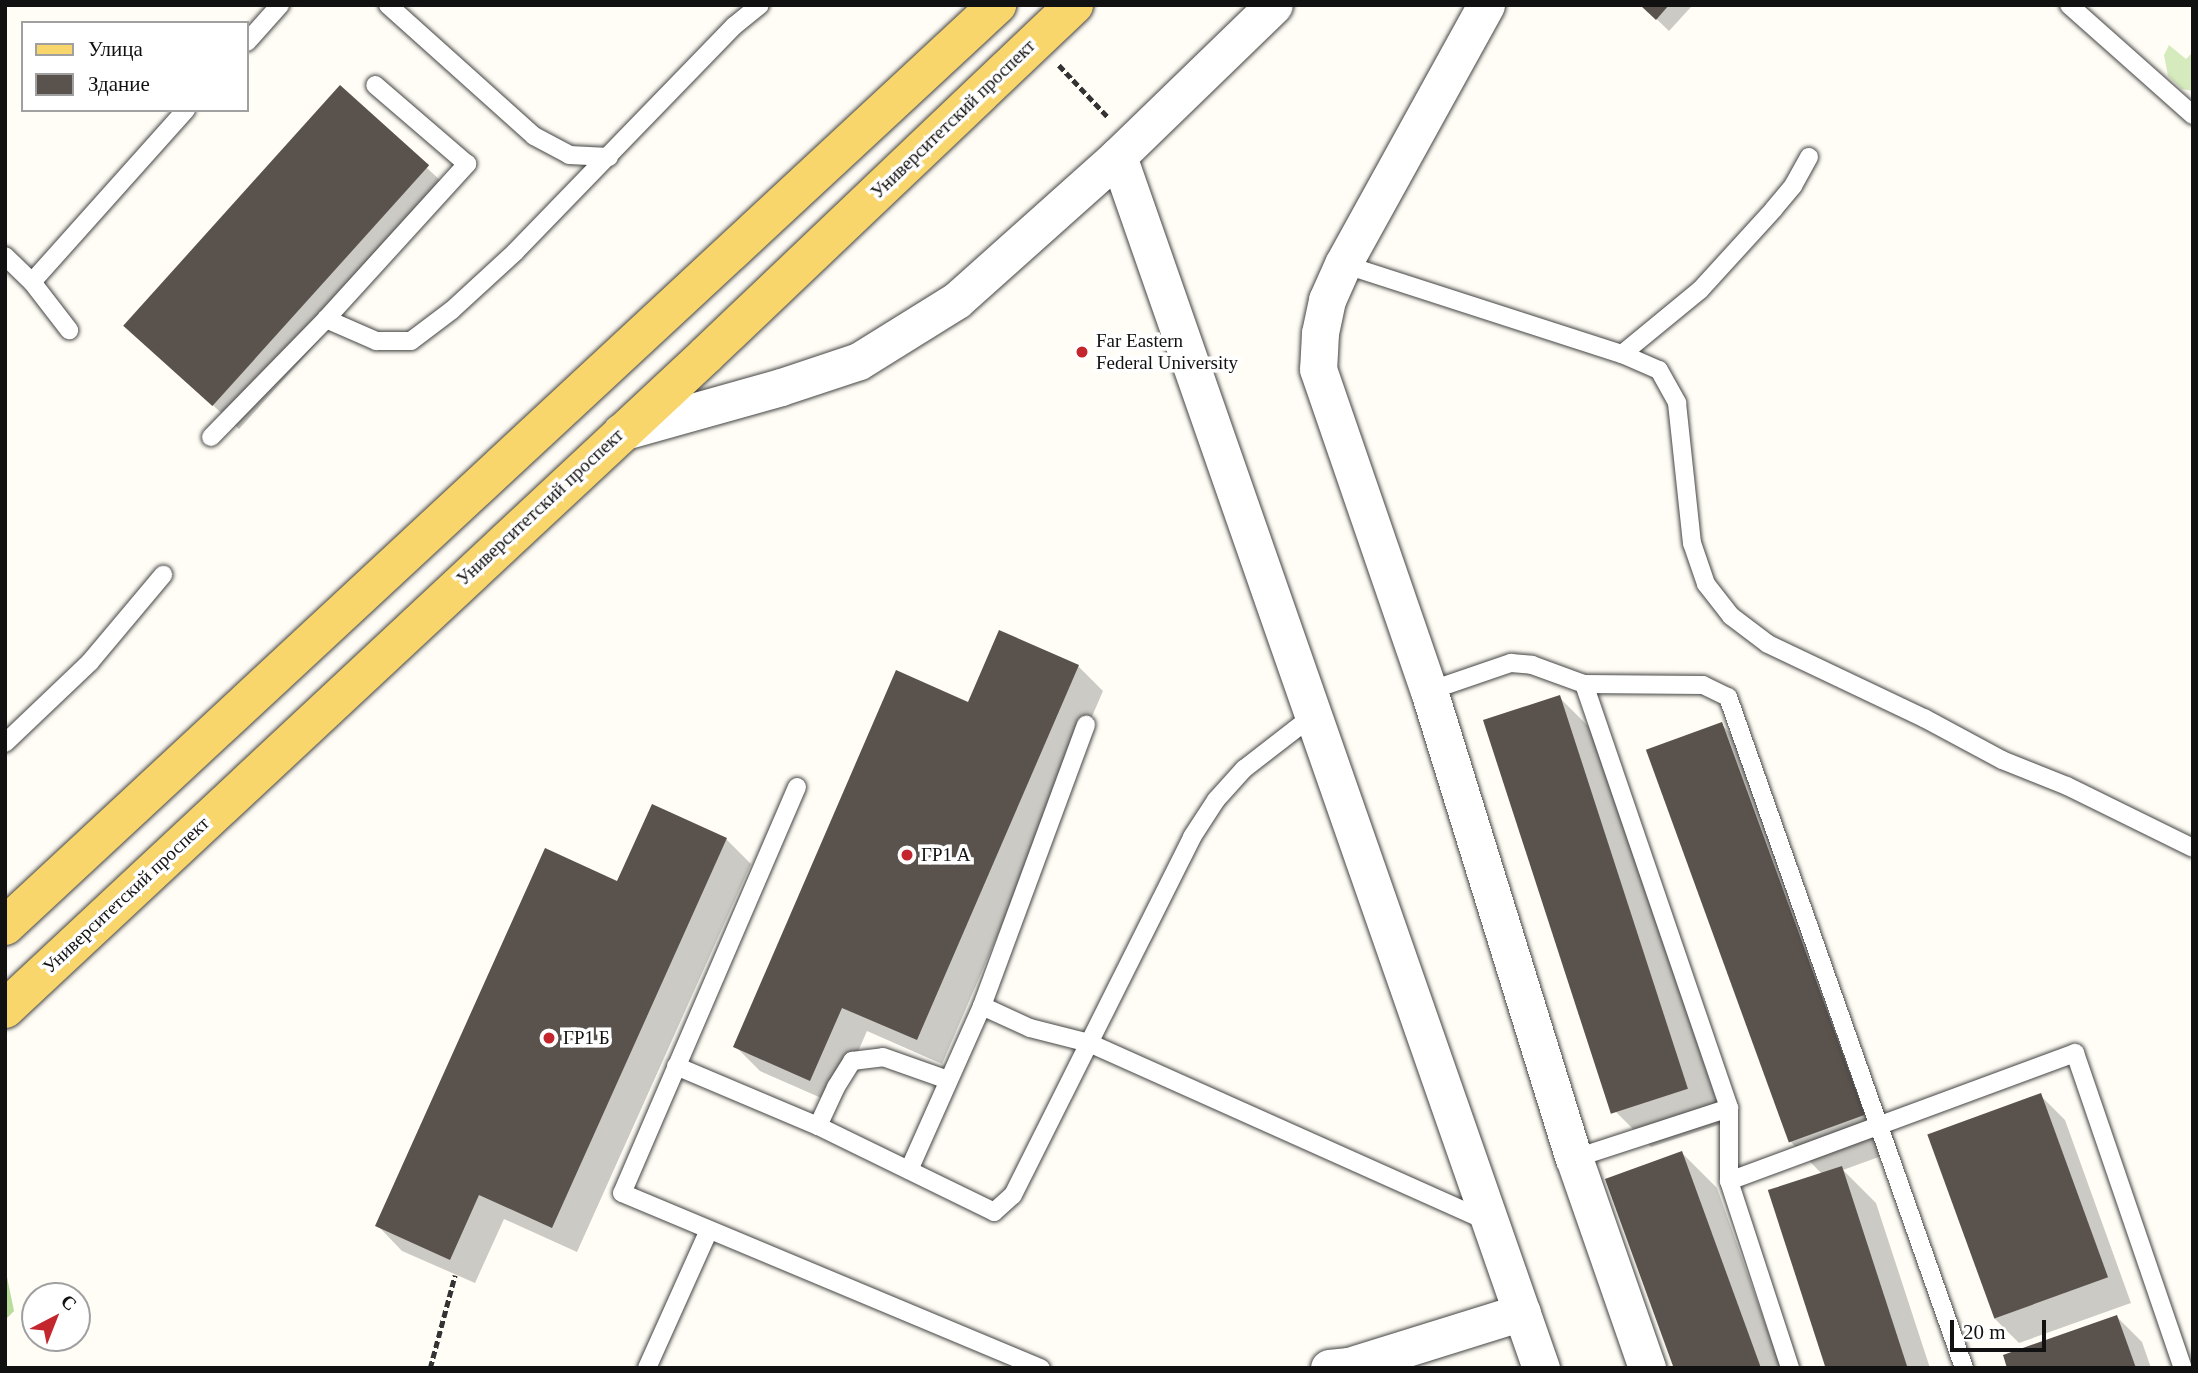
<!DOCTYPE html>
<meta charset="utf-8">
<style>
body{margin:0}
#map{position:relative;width:2198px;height:1373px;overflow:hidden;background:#fffdf5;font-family:"Times New Roman",serif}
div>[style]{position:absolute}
.green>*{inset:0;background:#d5ebbd}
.forest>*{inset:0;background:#b9dc9c}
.shadow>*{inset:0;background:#0003}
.building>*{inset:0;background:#5a524d;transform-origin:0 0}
.path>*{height:4.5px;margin-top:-2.25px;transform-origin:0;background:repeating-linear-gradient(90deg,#333 0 7px,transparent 0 10.5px)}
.roads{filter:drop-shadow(0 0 2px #444) drop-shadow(0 0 2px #444)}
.lane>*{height:18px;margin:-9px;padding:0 9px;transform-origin:9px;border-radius:9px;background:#fff}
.street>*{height:37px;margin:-18.5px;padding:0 18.5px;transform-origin:18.5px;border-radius:18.5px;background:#fff}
.primary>*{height:38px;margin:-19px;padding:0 19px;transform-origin:19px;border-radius:19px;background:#f9d66b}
.dots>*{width:19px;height:19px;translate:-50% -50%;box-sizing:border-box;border:4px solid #fff;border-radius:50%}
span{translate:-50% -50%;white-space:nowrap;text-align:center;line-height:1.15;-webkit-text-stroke:7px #fff;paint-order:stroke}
.street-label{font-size:19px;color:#111}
.poi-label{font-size:19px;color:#111}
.left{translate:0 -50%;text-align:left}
.frame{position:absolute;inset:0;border:7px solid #111;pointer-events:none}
.legend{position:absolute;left:21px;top:21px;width:228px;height:91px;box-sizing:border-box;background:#fff;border:2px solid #a0a0a0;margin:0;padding:9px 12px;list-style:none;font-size:21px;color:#111}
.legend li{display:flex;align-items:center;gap:14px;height:35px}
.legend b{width:35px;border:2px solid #a0a0a0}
.north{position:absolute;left:21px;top:1282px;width:70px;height:70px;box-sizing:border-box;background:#fff;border:2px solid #a0a0a0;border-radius:50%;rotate:42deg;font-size:19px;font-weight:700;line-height:28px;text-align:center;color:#111}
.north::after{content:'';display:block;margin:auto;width:24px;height:32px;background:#c4262e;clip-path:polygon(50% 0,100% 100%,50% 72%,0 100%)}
.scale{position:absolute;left:1950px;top:1320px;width:96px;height:32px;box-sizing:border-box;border:4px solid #111;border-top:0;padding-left:9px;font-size:21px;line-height:24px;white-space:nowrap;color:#111;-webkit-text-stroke:5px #fff;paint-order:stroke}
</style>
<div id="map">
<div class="green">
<i style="clip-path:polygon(2169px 45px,2186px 59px,2193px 52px,2193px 91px,2182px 89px,2168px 76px,2164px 55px)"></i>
</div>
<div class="forest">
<i style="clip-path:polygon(5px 1267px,14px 1311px,5px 1320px)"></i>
</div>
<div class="shadow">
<i style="clip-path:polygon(1642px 5px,1690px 5px,1691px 7px,1669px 31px)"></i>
<i style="clip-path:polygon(340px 88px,453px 192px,239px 429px,151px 349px)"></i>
<i style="clip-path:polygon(1078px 666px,1103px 691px,942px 1064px,867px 1031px,835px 1104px,760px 1071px,736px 1047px,969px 704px)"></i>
<i style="clip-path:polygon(1559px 697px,1594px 732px,1724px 1123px,1651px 1147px,1616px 1112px)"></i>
<i style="clip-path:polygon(1721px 724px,1756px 759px,1898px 1150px,1843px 1170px,1876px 1203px,1930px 1368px,1828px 1368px,1822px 1174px,1790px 1141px)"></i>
<i style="clip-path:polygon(726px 839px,751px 864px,577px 1252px,504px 1219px,475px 1283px,402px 1251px,378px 1226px,618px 883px)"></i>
<i style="clip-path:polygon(2040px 1095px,2065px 1120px,2131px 1303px,2019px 1343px,1994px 1318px)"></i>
<i style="clip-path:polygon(1682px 1153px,1717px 1188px,1781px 1368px,1675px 1368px)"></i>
<i style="clip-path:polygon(2117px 1317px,2142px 1342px,2151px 1368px,2009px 1368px)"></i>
</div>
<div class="building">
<i style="clip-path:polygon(1640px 5px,1669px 5px,1656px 20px)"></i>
<i style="left:340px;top:85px;width:120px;height:324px;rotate:42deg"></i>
<i style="clip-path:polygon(999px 630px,1079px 665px,917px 1040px,842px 1008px,810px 1081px,733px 1047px,896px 670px,968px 702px)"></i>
<i style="left:1560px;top:695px;width:414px;height:81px;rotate:72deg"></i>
<i style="left:1722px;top:722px;width:418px;height:81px;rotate:70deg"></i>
<i style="clip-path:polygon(652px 804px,727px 838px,552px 1228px,479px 1195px,450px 1260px,375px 1226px,545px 848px,617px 881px)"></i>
<i style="left:2041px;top:1093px;width:196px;height:121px;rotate:70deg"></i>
<i style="left:1682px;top:1151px;width:231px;height:82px;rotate:70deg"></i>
<i style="left:1842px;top:1166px;width:213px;height:78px;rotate:72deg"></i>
<i style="clip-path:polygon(2117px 1315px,2136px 1368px,2007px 1368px,2003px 1355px)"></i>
</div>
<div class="path">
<i style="left:1059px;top:65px;width:71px;rotate:46.7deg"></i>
<i style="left:430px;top:1368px;width:96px;rotate:-75deg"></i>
</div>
<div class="roads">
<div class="lane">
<i style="left:388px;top:5px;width:196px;rotate:41.9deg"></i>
<i style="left:534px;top:136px;width:40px;rotate:28deg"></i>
<i style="left:569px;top:155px;width:40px;rotate:2.9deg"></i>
<i style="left:2069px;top:5px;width:166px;rotate:41.6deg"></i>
<i style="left:247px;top:42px;width:50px;rotate:-48.3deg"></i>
<i style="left:1809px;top:157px;width:33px;rotate:119deg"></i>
<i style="left:1793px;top:186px;width:30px;rotate:130deg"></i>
<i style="left:1774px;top:209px;width:110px;rotate:132.4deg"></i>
<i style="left:1700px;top:290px;width:101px;rotate:140.6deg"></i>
<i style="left:1622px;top:354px;width:40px;rotate:23.4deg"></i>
<i style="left:1659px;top:370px;width:38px;rotate:61deg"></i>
<i style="left:1677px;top:403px;width:141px;rotate:83.9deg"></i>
<i style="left:1692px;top:543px;width:43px;rotate:71.1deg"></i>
<i style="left:1706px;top:584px;width:41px;rotate:52deg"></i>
<i style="left:1731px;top:616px;width:46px;rotate:37.1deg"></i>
<i style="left:1768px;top:644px;width:173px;rotate:25.4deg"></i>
<i style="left:1924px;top:718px;width:89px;rotate:28.3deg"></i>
<i style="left:2002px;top:760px;width:70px;rotate:21.8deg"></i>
<i style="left:2067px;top:786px;width:140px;rotate:26.2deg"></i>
<i style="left:5px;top:256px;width:37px;rotate:44deg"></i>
<i style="left:32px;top:282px;width:231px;rotate:-48.2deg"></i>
<i style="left:1343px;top:264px;width:293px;rotate:17.9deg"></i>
<i style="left:32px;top:282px;width:61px;rotate:52.4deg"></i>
<i style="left:326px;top:319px;width:55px;rotate:23.7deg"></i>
<i style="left:376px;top:341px;width:35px"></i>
<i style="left:411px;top:341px;width:51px;rotate:-37.1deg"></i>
<i style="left:452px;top:310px;width:86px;rotate:-42.6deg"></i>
<i style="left:515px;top:252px;width:315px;rotate:-45.9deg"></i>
<i style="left:734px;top:26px;width:33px;rotate:-39deg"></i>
<i style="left:211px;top:437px;width:165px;rotate:-45.7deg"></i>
<i style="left:326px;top:319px;width:210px;rotate:-47.7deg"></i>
<i style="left:467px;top:164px;width:121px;rotate:-139.3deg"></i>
<i style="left:1584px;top:684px;width:119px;rotate:0.5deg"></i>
<i style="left:1703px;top:685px;width:28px;rotate:26deg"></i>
<i style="left:1728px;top:697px;width:711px;rotate:70.62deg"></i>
<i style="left:1429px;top:691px;width:87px;rotate:-18.9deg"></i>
<i style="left:1511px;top:663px;width:21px;rotate:5deg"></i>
<i style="left:1532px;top:665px;width:55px;rotate:20.1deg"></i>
<i style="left:1584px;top:684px;width:448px;rotate:71.1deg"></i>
<i style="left:1729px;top:1108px;width:73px;rotate:90deg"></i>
<i style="left:1729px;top:1181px;width:197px;rotate:71.9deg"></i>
<i style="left:5px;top:743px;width:117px;rotate:-43.6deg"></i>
<i style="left:90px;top:662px;width:114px;rotate:-50deg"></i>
<i style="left:797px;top:787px;width:442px;rotate:113.3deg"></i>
<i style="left:622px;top:1193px;width:454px;rotate:22.7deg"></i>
<i style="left:982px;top:1006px;width:53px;rotate:24.6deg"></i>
<i style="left:1030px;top:1028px;width:61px;rotate:14.3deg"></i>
<i style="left:1089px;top:1043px;width:436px;rotate:24.1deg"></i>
<i style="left:676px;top:1066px;width:154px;rotate:22.9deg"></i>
<i style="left:818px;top:1126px;width:196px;rotate:26deg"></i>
<i style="left:994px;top:1212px;width:25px;rotate:-42deg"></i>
<i style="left:1013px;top:1195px;width:400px;rotate:-63.4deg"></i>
<i style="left:1192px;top:837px;width:44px;rotate:-57deg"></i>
<i style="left:1216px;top:800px;width:42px;rotate:-47.9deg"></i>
<i style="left:1244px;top:769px;width:90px;rotate:-37.8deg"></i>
<i style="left:818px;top:1126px;width:43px;rotate:-65.2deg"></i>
<i style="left:836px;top:1087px;width:31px;rotate:-58deg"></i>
<i style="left:852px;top:1061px;width:31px;rotate:-7deg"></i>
<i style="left:883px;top:1057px;width:69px;rotate:19.5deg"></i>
<i style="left:1576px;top:1158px;width:161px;rotate:-18.1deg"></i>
<i style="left:909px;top:1170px;width:180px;rotate:-66deg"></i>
<i style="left:982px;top:1006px;width:300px;rotate:-69.7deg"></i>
<i style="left:1729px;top:1181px;width:369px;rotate:-20.3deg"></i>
<i style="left:2075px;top:1053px;width:333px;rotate:71.1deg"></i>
<i style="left:647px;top:1368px;width:151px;rotate:-65.8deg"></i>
</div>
<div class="street">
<i style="left:1486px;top:5px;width:296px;rotate:118.9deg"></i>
<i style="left:1343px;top:264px;width:39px;rotate:114deg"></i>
<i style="left:1327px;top:300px;width:34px;rotate:102deg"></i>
<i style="left:1320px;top:333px;width:36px;rotate:93deg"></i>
<i style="left:1318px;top:369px;width:341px;rotate:71deg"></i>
<i style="left:1429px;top:691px;width:489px;rotate:72.8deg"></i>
<i style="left:1574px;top:1158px;width:222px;rotate:70.8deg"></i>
<i style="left:1118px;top:156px;width:1284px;rotate:70.76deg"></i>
<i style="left:621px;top:432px;width:166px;rotate:-15.7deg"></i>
<i style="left:781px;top:387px;width:82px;rotate:-18.4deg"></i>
<i style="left:859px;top:361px;width:115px;rotate:-31.9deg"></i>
<i style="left:957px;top:300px;width:216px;rotate:-41.8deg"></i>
<i style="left:1118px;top:156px;width:217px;rotate:-44.1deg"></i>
<i style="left:1329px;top:1368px;width:20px;rotate:-6deg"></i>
<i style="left:1349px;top:1366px;width:181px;rotate:-17.3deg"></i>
</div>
<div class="primary">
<i style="left:5px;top:926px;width:1354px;rotate:-42.87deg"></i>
<i style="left:5px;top:1009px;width:959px;rotate:-43.01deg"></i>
<i style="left:706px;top:355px;width:508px;rotate:-43.56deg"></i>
</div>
</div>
<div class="dots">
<i style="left:1082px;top:352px;background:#c4262e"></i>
<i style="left:907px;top:855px;background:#c4262e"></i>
<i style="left:549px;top:1038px;background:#c4262e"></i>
</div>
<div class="street-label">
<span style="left:953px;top:119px;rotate:-44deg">Университетский проспект</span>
<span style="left:540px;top:507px;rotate:-43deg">Университетский проспект</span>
<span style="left:126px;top:895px;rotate:-43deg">Университетский проспект</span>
</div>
<div class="poi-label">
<span class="left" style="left:1096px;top:352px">Far Eastern<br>Federal University</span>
<span class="left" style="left:921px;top:855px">ГР1 А</span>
<span class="left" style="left:563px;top:1038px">ГР1 Б</span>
</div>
<div class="frame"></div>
<ul class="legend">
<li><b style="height:9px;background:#f9d66b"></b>Улица</li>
<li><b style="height:19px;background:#5a524d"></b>Здание</li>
</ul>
<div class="north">С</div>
<div class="scale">20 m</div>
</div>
